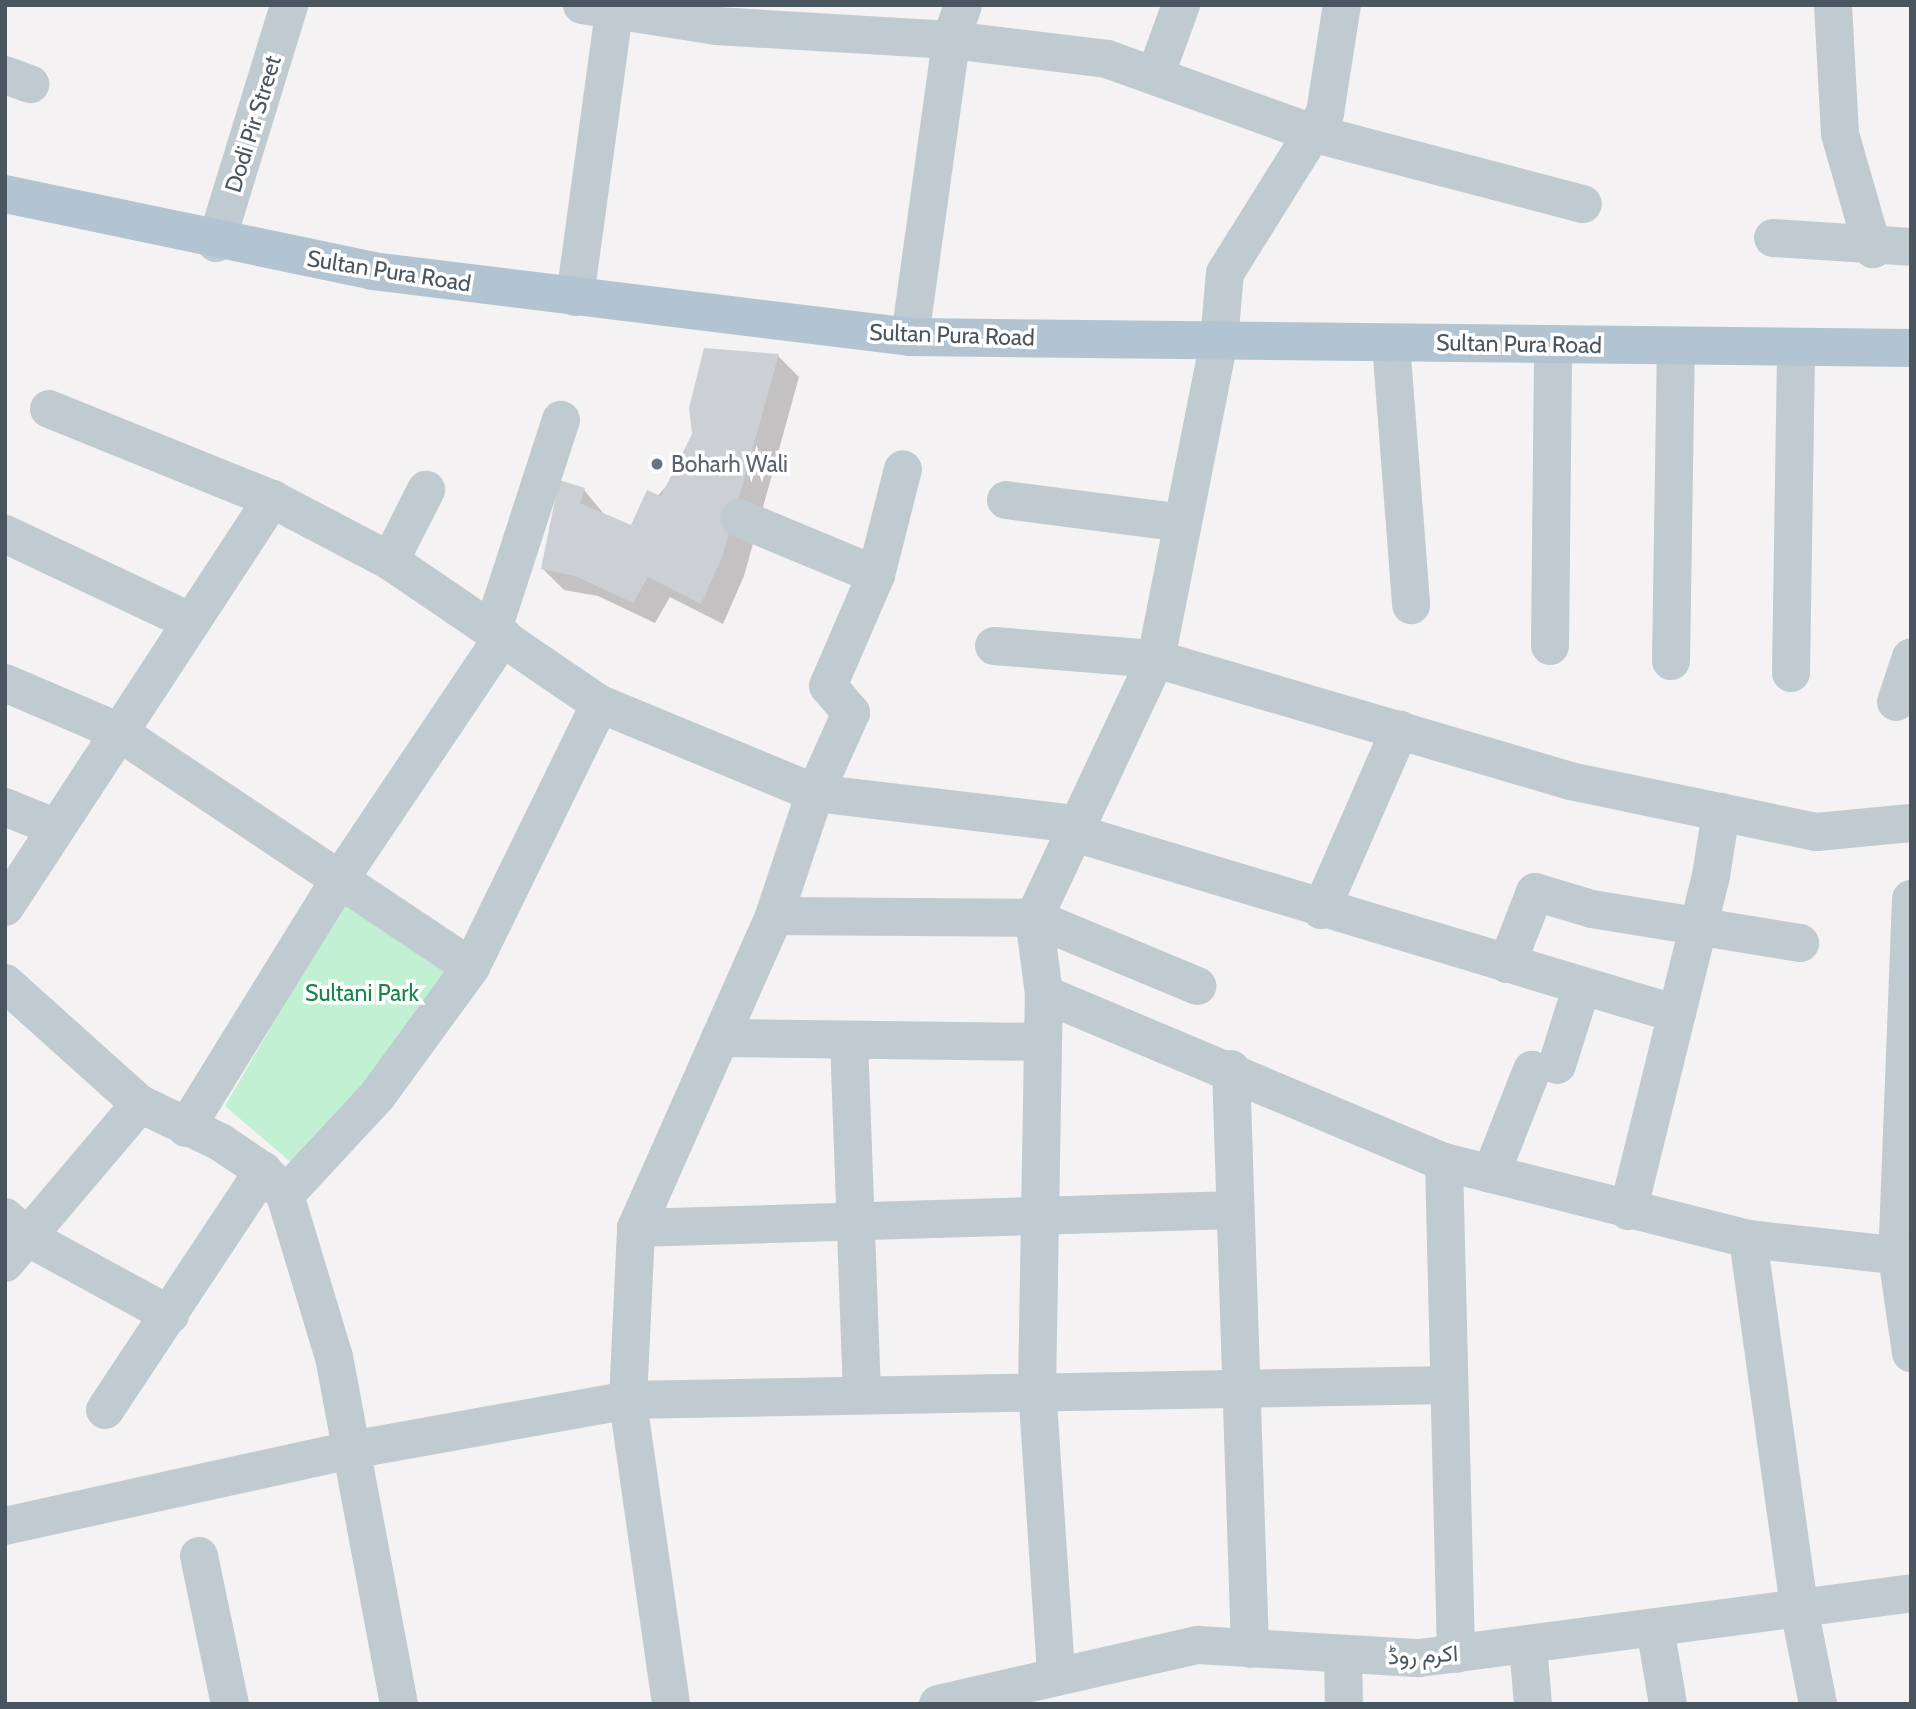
<!DOCTYPE html>
<meta charset="utf-8">
<style>
body{margin:0}
#map{position:relative;width:1916px;height:1709px;overflow:hidden;background:#f4f2f2;font-family:Cabin,Vazirmatn,sans-serif}
div>[style]{position:absolute}
.green>*{inset:0;background:#c1f1d2}
.shadow>*{inset:0;background:#0003}
.building>*{inset:0;background:#cccfd4}
.minor>*{height:38px;margin:-19px;padding:0 19px;transform-origin:19px;border-radius:19px;background:#c0cad1}
.major>*{height:38px;margin:-19px;padding:0 19px;transform-origin:19px;border-radius:19px;background:#b2c3d1}
.dots>*{width:19px;height:19px;translate:-50% -50%;box-sizing:border-box;border:4px solid #fff;border-radius:50%}
span{translate:-50% -50%;white-space:nowrap;text-align:center;line-height:1.15;-webkit-text-stroke:7px #fff;paint-order:stroke}
.street-label{font-size:23px;color:#495660}
.worship-label{font-size:23px;color:#5b616d}
.left{translate:0 -50%;text-align:left}
.park-label{font-size:23px;color:#158649}
.frame{position:absolute;inset:0;border:7px solid #495660;pointer-events:none}
</style>
<div id="map">
<div class="green">
<i style="clip-path:polygon(344px 902px,455px 975px,300px 1170px,225px 1106px)"></i>
</div>
<div class="shadow">
<i style="clip-path:polygon(778px 356px,799px 377px,744px 576px,723px 624px,670px 597px,655px 623px,598px 596px,564px 590px,543px 569px,584px 490px,604px 514px,631px 527px)"></i>
</div>
<div class="building">
<i style="clip-path:polygon(704px 348px,779px 354px,723px 555px,701px 604px,648px 577px,633px 603px,575px 576px,541px 569px,559px 480px,585px 488px,580px 503px,631px 525px,647px 490px,661px 496px,692px 434px,689px 408px)"></i>
</div>
<div class="minor">
<i style="left:582px;top:5px;width:136px;rotate:8.9deg"></i>
<i style="left:716px;top:26px;width:235px;rotate:3.4deg"></i>
<i style="left:951px;top:40px;width:157px;rotate:6.9deg"></i>
<i style="left:1107px;top:59px;width:218px;rotate:19.8deg"></i>
<i style="left:1312px;top:133px;width:280px;rotate:14.7deg"></i>
<i style="left:1833px;top:5px;width:129px;rotate:86.9deg"></i>
<i style="left:1840px;top:134px;width:120px;rotate:74deg"></i>
<i style="left:5px;top:75px;width:27px;rotate:20deg"></i>
<i style="left:1155px;top:76px;width:76px;rotate:-69.9deg"></i>
<i style="left:1773px;top:238px;width:138px;rotate:3.7deg"></i>
<i style="left:216px;top:243px;width:249px;rotate:-72.9deg"></i>
<i style="left:575px;top:297px;width:295px;rotate:-82.2deg"></i>
<i style="left:910px;top:337px;width:300px;rotate:-82.1deg"></i>
<i style="left:951px;top:40px;width:37px;rotate:-71deg"></i>
<i style="left:1391px;top:343px;width:263px;rotate:85.6deg"></i>
<i style="left:49px;top:409px;width:240px;rotate:22deg"></i>
<i style="left:272px;top:499px;width:133px;rotate:27.7deg"></i>
<i style="left:390px;top:561px;width:254px;rotate:34.3deg"></i>
<i style="left:600px;top:704px;width:233px;rotate:22.5deg"></i>
<i style="left:815px;top:793px;width:269px;rotate:6.8deg"></i>
<i style="left:1006px;top:500px;width:178px;rotate:7.4deg"></i>
<i style="left:5px;top:534px;width:206px;rotate:25.3deg"></i>
<i style="left:390px;top:561px;width:80px;rotate:-63.1deg"></i>
<i style="left:876px;top:575px;width:109px;rotate:-75.7deg"></i>
<i style="left:493px;top:629px;width:220px;rotate:-72deg"></i>
<i style="left:994px;top:646px;width:163px;rotate:4.6deg"></i>
<i style="left:1156px;top:659px;width:432px;rotate:16.4deg"></i>
<i style="left:1570px;top:781px;width:252px;rotate:11.7deg"></i>
<i style="left:1817px;top:832px;width:94px;rotate:-5.5deg"></i>
<i style="left:1550px;top:646px;width:302px;rotate:-89.4deg"></i>
<i style="left:1671px;top:661px;width:315px;rotate:-89.1deg"></i>
<i style="left:1791px;top:673px;width:326px;rotate:-89.1deg"></i>
<i style="left:5px;top:683px;width:122px;rotate:23.2deg"></i>
<i style="left:117px;top:731px;width:425px;rotate:33.7deg"></i>
<i style="left:1896px;top:702px;width:47px;rotate:-71.6deg"></i>
<i style="left:5px;top:807px;width:53px;rotate:22.2deg"></i>
<i style="left:1078px;top:834px;width:625px;rotate:16.73deg"></i>
<i style="left:1911px;top:899px;width:357px;rotate:92.2deg"></i>
<i style="left:1897px;top:1256px;width:98px;rotate:81.8deg"></i>
<i style="left:5px;top:907px;width:488px;rotate:-56.8deg"></i>
<i style="left:1321px;top:910px;width:197px;rotate:-66.4deg"></i>
<i style="left:774px;top:916px;width:260px;rotate:0.4deg"></i>
<i style="left:1034px;top:918px;width:177px;rotate:22.6deg"></i>
<i style="left:1507px;top:964px;width:77px;rotate:-68.7deg"></i>
<i style="left:1535px;top:892px;width:59px;rotate:16.6deg"></i>
<i style="left:1592px;top:909px;width:211px;rotate:9.3deg"></i>
<i style="left:5px;top:983px;width:181px;rotate:41.9deg"></i>
<i style="left:140px;top:1104px;width:89px;rotate:25.4deg"></i>
<i style="left:220px;top:1142px;width:52px;rotate:34deg"></i>
<i style="left:263px;top:1171px;width:33px;rotate:47deg"></i>
<i style="left:285px;top:1195px;width:169px;rotate:73.2deg"></i>
<i style="left:334px;top:1357px;width:353px;rotate:79.4deg"></i>
<i style="left:1044px;top:994px;width:77px;rotate:-97.5deg"></i>
<i style="left:1034px;top:918px;width:286px;rotate:-64.8deg"></i>
<i style="left:1156px;top:659px;width:324px;rotate:-78.8deg"></i>
<i style="left:1219px;top:341px;width:68px;rotate:-85deg"></i>
<i style="left:1225px;top:273px;width:189px;rotate:-58deg"></i>
<i style="left:1325px;top:113px;width:109px;rotate:-81.1deg"></i>
<i style="left:720px;top:1038px;width:323px;rotate:0.7deg"></i>
<i style="left:849px;top:1040px;width:354px;rotate:87.9deg"></i>
<i style="left:1557px;top:1065px;width:80px;rotate:-72.5deg"></i>
<i style="left:1231px;top:1069px;width:580px;rotate:88.12deg"></i>
<i style="left:186px;top:1128px;width:289px;rotate:-58.3deg"></i>
<i style="left:338px;top:882px;width:296px;rotate:-56.1deg"></i>
<i style="left:1444px;top:1162px;width:492px;rotate:88.6deg"></i>
<i style="left:1491px;top:1174px;width:112px;rotate:-68.5deg"></i>
<i style="left:285px;top:1195px;width:135px;rotate:-47.1deg"></i>
<i style="left:377px;top:1096px;width:160px;rotate:-53.9deg"></i>
<i style="left:471px;top:967px;width:293px;rotate:-63.9deg"></i>
<i style="left:1628px;top:1211px;width:345px;rotate:-76.1deg"></i>
<i style="left:1711px;top:876px;width:65px;rotate:-81.1deg"></i>
<i style="left:5px;top:1217px;width:30px;rotate:42deg"></i>
<i style="left:27px;top:1237px;width:163px;rotate:28.6deg"></i>
<i style="left:636px;top:1228px;width:599px;rotate:-1.72deg"></i>
<i style="left:1748px;top:1239px;width:373px;rotate:82.1deg"></i>
<i style="left:1799px;top:1608px;width:98px;rotate:78.8deg"></i>
<i style="left:5px;top:1263px;width:209px;rotate:-49.7deg"></i>
<i style="left:105px;top:1410px;width:287px;rotate:-56.5deg"></i>
<i style="left:5px;top:1526px;width:354px;rotate:-12.4deg"></i>
<i style="left:351px;top:1450px;width:281px;rotate:-10.2deg"></i>
<i style="left:628px;top:1400px;width:821px;rotate:-1.05deg"></i>
<i style="left:199px;top:1556px;width:151px;rotate:78.2deg"></i>
<i style="left:1655px;top:1628px;width:77px;rotate:80.3deg"></i>
<i style="left:1528px;top:1645px;width:59px;rotate:85.2deg"></i>
<i style="left:1343px;top:1657px;width:47px;rotate:88.8deg"></i>
<i style="left:1056px;top:1673px;width:285px;rotate:-93.8deg"></i>
<i style="left:1037px;top:1389px;width:395px;rotate:-89deg"></i>
<i style="left:1044px;top:994px;width:434px;rotate:22.8deg"></i>
<i style="left:1444px;top:1162px;width:314px;rotate:14.2deg"></i>
<i style="left:1748px;top:1239px;width:164px;rotate:6.3deg"></i>
<i style="left:671px;top:1704px;width:307px;rotate:-98.1deg"></i>
<i style="left:628px;top:1400px;width:172px;rotate:-87.3deg"></i>
<i style="left:636px;top:1228px;width:341px;rotate:-66.1deg"></i>
<i style="left:774px;top:916px;width:130px;rotate:-71.6deg"></i>
<i style="left:815px;top:793px;width:88px;rotate:-65.8deg"></i>
<i style="left:851px;top:713px;width:35px;rotate:-130deg"></i>
<i style="left:828px;top:686px;width:121px;rotate:-66.6deg"></i>
<i style="left:876px;top:575px;width:148px;rotate:-157.4deg"></i>
<i style="left:938px;top:1704px;width:267px;rotate:-12.8deg"></i>
<i style="left:1198px;top:1645px;width:222px;rotate:3.4deg"></i>
<i style="left:1420px;top:1658px;width:495px;rotate:-7.5deg"></i>
</div>
<div class="major">
<i style="left:5px;top:194px;width:375px;rotate:11.8deg"></i>
<i style="left:372px;top:271px;width:542px;rotate:6.99deg"></i>
<i style="left:910px;top:337px;width:1001px;rotate:0.63deg"></i>
</div>
<div class="dots">
<i style="left:657px;top:464px;background:#6b7280"></i>
</div>
<div class="street-label">
<span style="left:253px;top:124px;rotate:-73deg">Dodi Pir Street</span>
<span style="left:389px;top:271px;rotate:9deg">Sultan Pura Road</span>
<span style="left:952px;top:335px;rotate:2deg">Sultan Pura Road</span>
<span style="left:1519px;top:344px;rotate:1deg">Sultan Pura Road</span>
<span style="left:1423px;top:1655px;rotate:-3deg">اکرم روڈ</span>
</div>
<div class="worship-label">
<span class="left" style="left:671px;top:464px">Boharh Wali</span>
</div>
<div class="park-label">
<span style="left:362px;top:993px">Sultani Park</span>
</div>
<div class="frame"></div>
</div>
